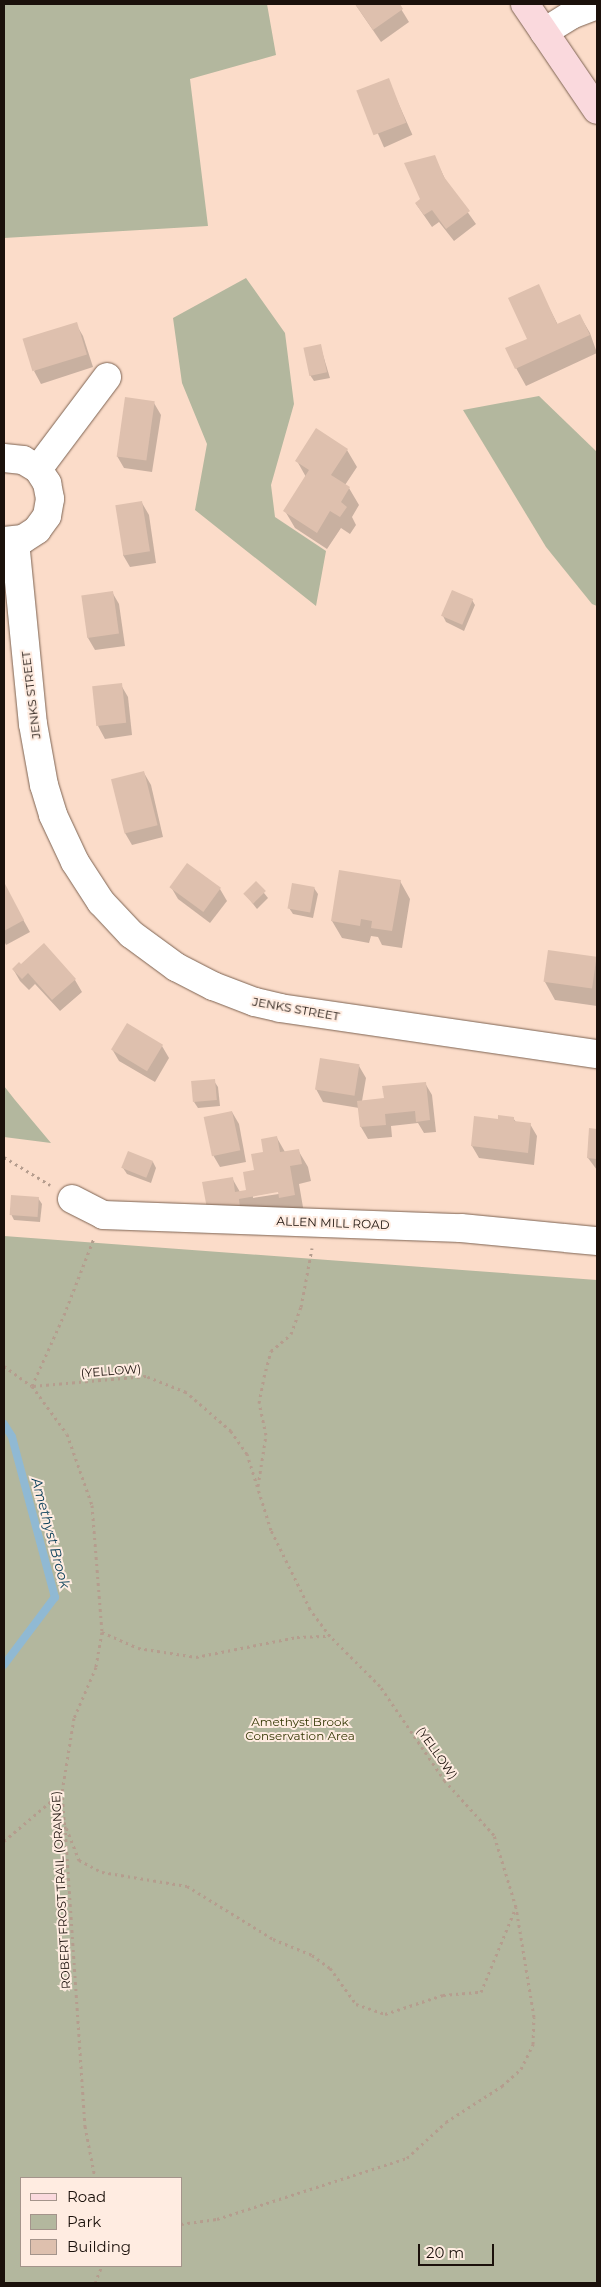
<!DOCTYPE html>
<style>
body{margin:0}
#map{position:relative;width:601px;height:2287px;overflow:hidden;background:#fbdcc9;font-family:Montserrat,sans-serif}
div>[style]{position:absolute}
.green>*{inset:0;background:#b3b79e}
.shadow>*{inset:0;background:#0003;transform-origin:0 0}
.stream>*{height:8px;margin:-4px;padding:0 4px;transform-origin:4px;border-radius:4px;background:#90b9d3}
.building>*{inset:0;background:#dec0ae;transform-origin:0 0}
.path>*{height:3px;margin-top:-1.5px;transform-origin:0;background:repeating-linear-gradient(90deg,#b59d8e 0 2.5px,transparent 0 6.5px)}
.roads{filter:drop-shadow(0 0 1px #7d6352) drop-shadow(0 0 1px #7d6352)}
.minor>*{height:28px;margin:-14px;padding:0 14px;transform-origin:14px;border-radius:14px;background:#fff}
.major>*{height:28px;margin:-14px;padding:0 14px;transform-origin:14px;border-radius:14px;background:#fad9dd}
span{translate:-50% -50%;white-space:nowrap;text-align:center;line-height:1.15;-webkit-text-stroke:4px #ffece1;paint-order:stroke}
.street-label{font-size:12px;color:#1b110b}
.park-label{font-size:12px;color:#353805}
.water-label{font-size:14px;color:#0c405b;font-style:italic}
.frame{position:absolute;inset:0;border:5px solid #1b110b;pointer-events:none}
.legend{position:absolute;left:20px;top:2177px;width:162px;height:90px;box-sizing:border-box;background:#ffece1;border:1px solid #a4948b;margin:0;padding:6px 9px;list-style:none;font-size:15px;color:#1b110b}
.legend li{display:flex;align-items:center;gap:10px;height:25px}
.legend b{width:25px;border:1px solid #a4948b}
.scale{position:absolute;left:418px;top:2244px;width:76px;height:22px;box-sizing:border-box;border:2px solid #1b110b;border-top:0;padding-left:6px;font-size:15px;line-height:18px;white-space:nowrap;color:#1b110b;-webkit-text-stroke:4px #ffece1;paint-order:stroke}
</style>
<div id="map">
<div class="green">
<i style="clip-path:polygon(4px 4px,267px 4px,276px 55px,190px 79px,208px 226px,4px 238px)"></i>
<i style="clip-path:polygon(246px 278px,285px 333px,294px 404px,271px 485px,275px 517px,326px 551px,316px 606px,195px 510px,207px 444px,182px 383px,173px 318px)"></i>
<i style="clip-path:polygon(539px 396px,597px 452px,597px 606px,592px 604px,546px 547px,463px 410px)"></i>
<i style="clip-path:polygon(4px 1086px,15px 1100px,51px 1143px,4px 1137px)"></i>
<i style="clip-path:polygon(evenodd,4px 1236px,597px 1280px,597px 2283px,4px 2283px,4px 1236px,21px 2178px,181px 2178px,181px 2266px,21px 2266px,21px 2178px)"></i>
</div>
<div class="shadow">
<i style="clip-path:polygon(355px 4px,398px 4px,409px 22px,381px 42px)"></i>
<i style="left:388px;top:80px;width:60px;height:31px;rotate:66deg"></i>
<i style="clip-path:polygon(434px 156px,447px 183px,476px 224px,454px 241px,439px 222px,432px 227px,416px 204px,421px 200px)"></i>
<i style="clip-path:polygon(538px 286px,558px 325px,580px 316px,590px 333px,597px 353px,526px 386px,516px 368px,528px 339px)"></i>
<i style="clip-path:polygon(76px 324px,83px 336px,93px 367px,41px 384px,34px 371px)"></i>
<i style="clip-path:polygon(320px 345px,330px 378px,314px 381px,310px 375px)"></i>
<i style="clip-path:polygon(154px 403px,161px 415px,152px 472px,124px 468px,117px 456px)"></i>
<i style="clip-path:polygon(347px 450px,357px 467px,345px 485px,349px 488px,359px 505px,352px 517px,356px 525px,350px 534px,341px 528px,327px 549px,295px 528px,285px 511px,306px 477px,297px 461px)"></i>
<i style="clip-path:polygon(142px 503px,149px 515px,156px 563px,130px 567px,123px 555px)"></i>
<i style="clip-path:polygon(112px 592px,119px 604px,125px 646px,95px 650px,88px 638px)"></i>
<i style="clip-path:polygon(472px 600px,475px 605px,464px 631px,446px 622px,443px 616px)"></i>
<i style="clip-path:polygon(121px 685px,128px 697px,132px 735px,105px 739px,98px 726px)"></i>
<i style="clip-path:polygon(144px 773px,151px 785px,163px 837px,132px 845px,125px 833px)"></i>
<i style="clip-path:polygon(400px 881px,410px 899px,402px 948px,382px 945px,378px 937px,371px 936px,369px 943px,342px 938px,332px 921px)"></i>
<i style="clip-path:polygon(256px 883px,268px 898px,257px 909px,245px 894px)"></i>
<i style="clip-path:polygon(4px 885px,30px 932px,6px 945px,4px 941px)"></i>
<i style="clip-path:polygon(171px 887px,220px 889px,227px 901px,210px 923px,178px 899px)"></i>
<i style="clip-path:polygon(314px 888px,318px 894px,313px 918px,293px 914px,289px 908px)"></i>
<i style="clip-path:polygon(549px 952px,597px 958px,597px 1006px,555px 1000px,545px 982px)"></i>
<i style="clip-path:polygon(13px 969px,75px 980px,82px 992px,60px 1011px,35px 984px,29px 990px,20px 981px)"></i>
<i style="clip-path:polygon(162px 1046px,169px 1058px,155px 1082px,119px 1061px,112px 1049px)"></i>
<i style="clip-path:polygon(359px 1066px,366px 1078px,362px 1101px,385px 1099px,425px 1083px,432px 1095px,436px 1132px,424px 1133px,418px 1123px,391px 1126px,392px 1137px,368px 1139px,361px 1127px,359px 1108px,323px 1102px,316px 1089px)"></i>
<i style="clip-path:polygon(214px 1081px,218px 1087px,220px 1106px,198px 1108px,194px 1102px)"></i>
<i style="clip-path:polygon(232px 1112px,239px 1124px,246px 1162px,220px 1167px,213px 1155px)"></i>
<i style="clip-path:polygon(475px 1118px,499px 1120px,513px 1118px,516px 1122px,530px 1124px,537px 1136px,534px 1165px,479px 1158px,472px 1146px)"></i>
<i style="clip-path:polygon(590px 1130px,597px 1130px,597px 1170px,588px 1158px)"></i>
<i style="clip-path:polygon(evenodd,277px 1138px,285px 1152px,298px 1150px,308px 1167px,311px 1181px,299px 1184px,304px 1213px,219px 1231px,232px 1178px,240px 1192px,247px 1191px,264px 1153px,277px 1138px,284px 1190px,285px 1193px,253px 1198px,253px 1196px,284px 1190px)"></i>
<i style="clip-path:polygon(153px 1162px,156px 1168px,151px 1183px,127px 1174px,123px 1168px)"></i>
<i style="clip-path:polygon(38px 1198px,42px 1204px,40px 1222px,14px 1220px,11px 1214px)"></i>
</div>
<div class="stream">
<i style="left:4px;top:1424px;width:15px;rotate:58deg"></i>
<i style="left:12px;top:1437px;width:166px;rotate:75deg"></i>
<i style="left:55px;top:1597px;width:85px;rotate:126.9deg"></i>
</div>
<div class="building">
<i style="clip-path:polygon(355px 4px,400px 4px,403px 9px,373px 30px)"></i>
<i style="left:389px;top:78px;width:48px;height:35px;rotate:69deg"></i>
<i style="clip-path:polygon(435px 155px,444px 177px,470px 211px,446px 229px,432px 210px,424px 215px,415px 203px,420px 199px,404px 163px)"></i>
<i style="clip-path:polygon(539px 284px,557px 324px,580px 314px,590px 335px,515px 369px,505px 348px,527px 339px,508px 298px)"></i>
<i style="left:77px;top:322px;width:34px;height:57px;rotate:73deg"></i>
<i style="left:321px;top:344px;width:29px;height:18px;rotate:78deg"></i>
<i style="left:125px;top:397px;width:30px;height:60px;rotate:8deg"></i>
<i style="clip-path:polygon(316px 428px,348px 449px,331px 475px,350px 487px,341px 502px,347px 507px,340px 517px,330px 511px,317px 533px,283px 511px,309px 470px,295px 461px)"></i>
<i style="left:142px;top:501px;width:51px;height:27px;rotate:81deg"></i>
<i style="left:452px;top:590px;width:23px;height:28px;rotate:23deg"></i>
<i style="left:113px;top:591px;width:43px;height:32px;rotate:82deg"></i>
<i style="left:122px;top:683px;width:40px;height:30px;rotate:84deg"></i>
<i style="left:144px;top:771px;width:56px;height:34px;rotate:76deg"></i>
<i style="left:187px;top:863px;width:42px;height:30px;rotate:36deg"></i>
<i style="clip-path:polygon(339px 870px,401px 880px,392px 931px,371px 928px,372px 921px,361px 919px,360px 926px,331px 921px)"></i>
<i style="left:256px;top:881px;width:14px;height:18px;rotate:45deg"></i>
<i style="clip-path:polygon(4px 882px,24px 920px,4px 931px)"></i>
<i style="left:292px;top:883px;width:23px;height:26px;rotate:10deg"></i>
<i style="clip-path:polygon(44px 943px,76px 979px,52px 1000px,28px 973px,22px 979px,12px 969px,19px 962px,21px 964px)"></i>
<i style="left:548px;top:950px;width:49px;height:32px;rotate:8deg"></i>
<i style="left:127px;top:1023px;width:42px;height:31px;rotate:31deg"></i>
<i style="left:320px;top:1058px;width:40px;height:32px;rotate:9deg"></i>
<i style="left:215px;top:1079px;width:21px;height:24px;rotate:85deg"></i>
<i style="clip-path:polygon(426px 1082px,430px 1120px,416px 1122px,415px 1111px,385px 1114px,386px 1125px,360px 1127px,357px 1101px,384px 1098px,382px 1086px)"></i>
<i style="left:232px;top:1111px;width:40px;height:29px;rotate:78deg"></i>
<i style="clip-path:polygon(498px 1115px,514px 1117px,514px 1121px,531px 1123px,528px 1153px,471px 1146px,474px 1116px,498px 1119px)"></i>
<i style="clip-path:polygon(589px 1128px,597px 1129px,597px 1159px,587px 1158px)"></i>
<i style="clip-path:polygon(277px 1136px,280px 1152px,299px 1149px,302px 1164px,290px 1166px,295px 1195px,279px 1198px,278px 1192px,239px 1199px,240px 1208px,208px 1214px,202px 1182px,233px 1177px,235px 1192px,246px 1190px,243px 1172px,254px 1170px,251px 1154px,263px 1152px,261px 1139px)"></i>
<i style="left:128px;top:1151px;width:27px;height:18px;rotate:22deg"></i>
<i style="left:11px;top:1195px;width:28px;height:20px;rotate:4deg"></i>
</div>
<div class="path">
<i style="left:4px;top:1157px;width:54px;rotate:31.3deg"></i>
<i style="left:4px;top:1366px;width:34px;rotate:36deg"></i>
<i style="left:32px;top:1386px;width:59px;rotate:53.9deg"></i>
<i style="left:67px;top:1434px;width:75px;rotate:70.6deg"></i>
<i style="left:92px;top:1505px;width:127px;rotate:85.5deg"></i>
<i style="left:102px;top:1632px;width:36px;rotate:100deg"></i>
<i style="left:96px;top:1667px;width:56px;rotate:113.3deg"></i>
<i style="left:74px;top:1718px;width:75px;rotate:99.2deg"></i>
<i style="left:258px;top:1486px;width:52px;rotate:-81.1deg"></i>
<i style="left:266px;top:1435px;width:33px;rotate:-102deg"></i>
<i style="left:259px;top:1403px;width:26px;rotate:-79deg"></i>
<i style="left:264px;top:1377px;width:27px;rotate:-75deg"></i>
<i style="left:271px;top:1351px;width:26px;rotate:-40deg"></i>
<i style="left:291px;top:1334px;width:29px;rotate:-70deg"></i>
<i style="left:301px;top:1307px;width:60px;rotate:-79.4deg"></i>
<i style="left:102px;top:1632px;width:39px;rotate:24deg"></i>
<i style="left:138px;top:1648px;width:59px;rotate:8.8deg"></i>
<i style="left:196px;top:1657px;width:103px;rotate:-11.2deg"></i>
<i style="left:297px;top:1637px;width:33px;rotate:-2deg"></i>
<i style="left:62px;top:1791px;width:31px;rotate:86deg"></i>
<i style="left:64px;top:1822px;width:41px;rotate:68.5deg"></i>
<i style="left:79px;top:1860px;width:26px;rotate:28deg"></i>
<i style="left:102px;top:1872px;width:86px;rotate:9.4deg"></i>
<i style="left:187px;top:1886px;width:101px;rotate:31.6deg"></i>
<i style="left:273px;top:1939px;width:42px;rotate:22.3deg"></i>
<i style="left:312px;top:1955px;width:22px;rotate:36deg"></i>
<i style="left:330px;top:1968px;width:44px;rotate:54.2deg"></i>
<i style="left:356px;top:2004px;width:31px;rotate:19deg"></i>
<i style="left:385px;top:2014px;width:61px;rotate:-18.1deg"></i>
<i style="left:443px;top:1995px;width:38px;rotate:-5deg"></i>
<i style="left:481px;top:1992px;width:92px;rotate:-67.6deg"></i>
<i style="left:516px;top:1907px;width:75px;rotate:-107deg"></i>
<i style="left:494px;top:1835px;width:73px;rotate:-132.2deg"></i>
<i style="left:445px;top:1781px;width:115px;rotate:-124.4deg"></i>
<i style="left:380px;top:1686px;width:71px;rotate:-135deg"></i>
<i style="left:330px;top:1636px;width:34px;rotate:-127deg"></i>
<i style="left:310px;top:1609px;width:88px;rotate:-116.3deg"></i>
<i style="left:271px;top:1530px;width:80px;rotate:-107.5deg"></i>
<i style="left:247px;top:1454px;width:28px;rotate:-125deg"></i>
<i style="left:231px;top:1431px;width:60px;rotate:-139.1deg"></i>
<i style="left:186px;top:1392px;width:43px;rotate:-158.2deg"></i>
<i style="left:146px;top:1376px;width:114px;rotate:175deg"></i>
<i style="left:32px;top:1386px;width:78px;rotate:-65.7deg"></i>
<i style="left:64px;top:1315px;width:83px;rotate:-68.7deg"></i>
<i style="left:65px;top:1826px;width:301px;rotate:86.2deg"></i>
<i style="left:85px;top:2126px;width:53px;rotate:79.1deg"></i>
<i style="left:4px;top:1841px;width:76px;rotate:-40.2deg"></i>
<i style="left:181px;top:2224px;width:36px;rotate:-8deg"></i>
<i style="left:217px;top:2219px;width:200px;rotate:-17.8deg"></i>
<i style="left:407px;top:2158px;width:53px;rotate:-42.7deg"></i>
<i style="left:446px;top:2122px;width:67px;rotate:-32.7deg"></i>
<i style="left:502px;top:2086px;width:25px;rotate:-42deg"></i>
<i style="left:521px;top:2069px;width:28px;rotate:-64deg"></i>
<i style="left:533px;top:2044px;width:27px;rotate:-88deg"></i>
<i style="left:534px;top:2017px;width:111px;rotate:-99.3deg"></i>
<i style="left:95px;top:2283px;width:18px;rotate:-68deg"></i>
</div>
<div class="roads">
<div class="minor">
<i style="left:544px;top:32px;width:32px;rotate:-32deg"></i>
<i style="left:571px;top:15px;width:28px;rotate:-21deg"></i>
<i style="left:4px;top:458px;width:19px;rotate:6deg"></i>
<i style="left:23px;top:460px;width:17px;rotate:31deg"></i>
<i style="left:38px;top:469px;width:17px;rotate:57deg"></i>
<i style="left:47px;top:483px;width:16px;rotate:79deg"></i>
<i style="left:50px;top:499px;width:17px;rotate:100deg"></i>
<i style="left:47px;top:516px;width:17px;rotate:126deg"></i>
<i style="left:37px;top:530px;width:17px;rotate:147deg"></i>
<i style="left:23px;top:539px;width:19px;rotate:174deg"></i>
<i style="left:38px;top:469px;width:115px;rotate:-53.1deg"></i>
<i style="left:15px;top:541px;width:184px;rotate:84.4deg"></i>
<i style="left:33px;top:724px;width:62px;rotate:79.8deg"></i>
<i style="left:44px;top:785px;width:31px;rotate:73deg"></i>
<i style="left:53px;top:815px;width:52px;rotate:64.9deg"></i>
<i style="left:75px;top:862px;width:48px;rotate:57deg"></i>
<i style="left:101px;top:902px;width:44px;rotate:46.8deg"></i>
<i style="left:131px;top:934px;width:56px;rotate:36.3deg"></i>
<i style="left:176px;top:967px;width:42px;rotate:27.2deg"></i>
<i style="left:213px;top:986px;width:45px;rotate:20.9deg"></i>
<i style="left:255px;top:1002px;width:26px;rotate:13deg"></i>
<i style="left:280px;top:1008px;width:320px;rotate:8.3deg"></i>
<i style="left:72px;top:1199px;width:35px;rotate:27deg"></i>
<i style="left:103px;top:1215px;width:358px;rotate:2.1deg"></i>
<i style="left:461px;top:1228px;width:137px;rotate:5.5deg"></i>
</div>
<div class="major">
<i style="left:525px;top:4px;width:128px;rotate:55.8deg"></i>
</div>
</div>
<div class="street-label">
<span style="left:31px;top:695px;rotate:-97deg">JENKS STREET</span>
<span style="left:296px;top:1009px;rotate:10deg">JENKS STREET</span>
<span style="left:333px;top:1223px;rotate:2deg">ALLEN MILL ROAD</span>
<span style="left:111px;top:1371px;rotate:-4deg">(YELLOW)</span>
<span style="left:437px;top:1753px;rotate:55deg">(YELLOW)</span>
<span style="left:61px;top:1890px;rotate:-93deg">ROBERT FROST TRAIL (ORANGE)</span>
</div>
<div class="park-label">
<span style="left:300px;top:1729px">Amethyst Brook<br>Conservation Area</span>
</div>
<div class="water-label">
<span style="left:51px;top:1533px;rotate:75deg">Amethyst Brook</span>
</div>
<div class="frame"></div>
<ul class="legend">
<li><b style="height:6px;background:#fad9dd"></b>Road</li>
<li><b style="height:14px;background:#b3b79e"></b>Park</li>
<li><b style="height:14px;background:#dec0ae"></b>Building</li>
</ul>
<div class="scale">20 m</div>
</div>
